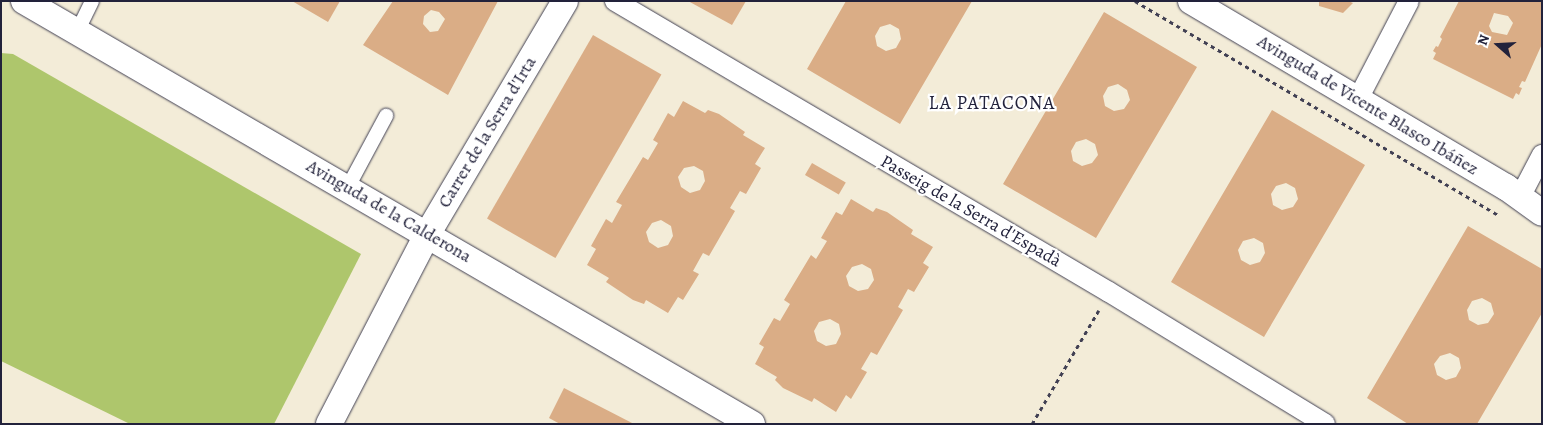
<!DOCTYPE html>
<meta charset="utf-8">
<style>
body{margin:0}
#map{position:relative;width:1543px;height:425px;overflow:hidden;background:#f3ecd8;font-family:Alegreya,serif}
div>[style]{position:absolute}
.green>*{inset:0;background:#aec66c}
.building>*{inset:0;background:#daad86;transform-origin:0 0}
.path>*{height:3px;margin-top:-1.5px;transform-origin:0;background:repeating-linear-gradient(90deg,#414053 0 4px,transparent 0 8px)}
.roads{filter:drop-shadow(0 0 1px #414053) drop-shadow(0 0 1px #414053)}
.service>*{height:14px;margin:-7px;padding:0 7px;transform-origin:7px;border-radius:7px;background:#fff}
.pedestrian>*{height:20px;margin:-10px;padding:0 10px;transform-origin:10px;border-radius:10px;background:#fff}
.minor>*{height:26px;margin:-13px;padding:0 13px;transform-origin:13px;border-radius:13px;background:#fff}
span{translate:-50% -50%;white-space:nowrap;text-align:center;line-height:1.15;-webkit-text-stroke:4.5px #fff;paint-order:stroke}
.street-label{font-size:18px;color:#22223b}
.neighbourhood-label{font-size:19px;color:#22223b;letter-spacing:1px}
.frame{position:absolute;inset:0;border:2px solid #22223b;pointer-events:none}
.north{position:absolute;left:1473px;top:20px;width:50px;height:50px;-webkit-text-stroke:4px #fff;paint-order:stroke;rotate:289deg;font-size:14px;font-weight:700;line-height:20px;text-align:center;color:#22223b}
.north::after{content:'';display:block;margin:auto;width:18px;height:22px;background:#22223b;clip-path:polygon(50% 0,100% 100%,50% 72%,0 100%)}
</style>
<div id="map">
<div class="green">
<i style="clip-path:polygon(1px 53px,13px 54px,361px 254px,274px 424px,130px 424px,1px 361px)"></i>
</div>
<div class="building">
<i style="clip-path:polygon(292px 1px,340px 1px,328px 22px)"></i>
<i style="clip-path:polygon(evenodd,393px 1px,498px 1px,448px 95px,363px 45px,393px 1px,431px 10px,439px 12px,445px 19px,438px 31px,430px 32px,423px 24px,424px 16px,431px 10px)"></i>
<i style="clip-path:polygon(688px 1px,746px 1px,732px 25px)"></i>
<i style="clip-path:polygon(evenodd,846px 1px,972px 1px,900px 124px,807px 69px,846px 1px,890px 24px,899px 29px,901px 39px,896px 48px,886px 51px,877px 46px,875px 36px,880px 27px,890px 24px)"></i>
<i style="clip-path:polygon(1319px 1px,1348px 1px,1353px 3px,1343px 13px,1319px 6px)"></i>
<i style="clip-path:polygon(evenodd,1459px 1px,1542px 1px,1542px 44px,1525px 82px,1522px 81px,1519px 87px,1522px 88px,1519px 95px,1516px 93px,1513px 99px,1433px 59px,1436px 53px,1433px 51px,1436px 46px,1438px 47px,1442px 39px,1440px 37px,1459px 1px,1494px 13px,1508px 16px,1513px 23px,1507px 35px,1492px 32px,1489px 26px,1494px 13px)"></i>
<i style="clip-path:polygon(evenodd,1104px 12px,1197px 67px,1096px 238px,1003px 184px,1104px 12px,1118px 84px,1127px 90px,1130px 100px,1124px 109px,1114px 111px,1105px 106px,1103px 96px,1108px 87px,1118px 84px,1104px 12px,1086px 139px,1095px 144px,1098px 155px,1092px 163px,1082px 166px,1073px 161px,1071px 151px,1076px 142px,1086px 139px)"></i>
<i style="left:593px;top:35px;width:79px;height:212px;rotate:30deg"></i>
<i style="clip-path:polygon(evenodd,683px 101px,705px 113px,708px 110px,719px 114px,745px 132px,743px 135px,765px 148px,755px 164px,761px 168px,746px 194px,740px 191px,730px 208px,735px 211px,709px 256px,703px 253px,693px 271px,699px 274px,683px 300px,678px 297px,668px 313px,646px 300px,644px 304px,633px 300px,606px 282px,609px 278px,587px 265px,596px 249px,591px 246px,606px 219px,612px 223px,622px 205px,616px 202px,643px 157px,648px 160px,658px 143px,653px 140px,668px 113px,674px 117px,683px 101px,694px 166px,703px 171px,705px 181px,700px 190px,690px 193px,681px 187px,678px 177px,684px 168px,694px 166px,683px 101px,661px 220px,671px 226px,673px 236px,668px 245px,658px 248px,649px 242px,646px 232px,652px 223px,661px 220px)"></i>
<i style="clip-path:polygon(evenodd,1272px 110px,1365px 165px,1264px 337px,1171px 282px,1272px 110px,1286px 183px,1295px 188px,1298px 199px,1293px 207px,1282px 210px,1273px 205px,1271px 194px,1276px 186px,1286px 183px,1272px 110px,1254px 238px,1263px 243px,1265px 253px,1260px 262px,1250px 265px,1241px 260px,1238px 250px,1243px 241px,1254px 238px)"></i>
<i style="left:812px;top:163px;width:39px;height:14px;rotate:30deg"></i>
<i style="clip-path:polygon(evenodd,851px 199px,873px 212px,876px 208px,887px 212px,913px 230px,911px 234px,933px 247px,923px 263px,929px 267px,914px 292px,908px 289px,898px 307px,903px 310px,877px 355px,871px 352px,861px 369px,867px 372px,851px 399px,846px 395px,836px 412px,814px 398px,812px 402px,783px 388px,775px 380px,777px 377px,755px 364px,764px 347px,759px 344px,774px 318px,780px 321px,790px 304px,784px 300px,811px 255px,816px 259px,827px 241px,821px 238px,836px 212px,842px 215px,851px 199px,862px 264px,871px 269px,874px 280px,868px 289px,858px 291px,849px 286px,846px 276px,852px 267px,862px 264px,851px 199px,830px 319px,839px 324px,841px 334px,836px 344px,826px 346px,817px 341px,814px 331px,819px 322px,830px 319px)"></i>
<i style="clip-path:polygon(evenodd,1468px 226px,1542px 269px,1542px 313px,1477px 424px,1408px 424px,1367px 398px,1468px 226px,1482px 298px,1491px 303px,1494px 314px,1488px 323px,1478px 325px,1469px 320px,1467px 310px,1472px 301px,1482px 298px,1468px 226px,1450px 353px,1459px 358px,1461px 368px,1456px 377px,1446px 380px,1437px 375px,1434px 364px,1440px 356px,1450px 353px)"></i>
<i style="clip-path:polygon(564px 388px,634px 424px,560px 424px,549px 418px)"></i>
</div>
<div class="path">
<i style="left:1135px;top:1px;width:421px;rotate:30.5deg"></i>
<i style="left:1032px;top:424px;width:132px;rotate:-59.6deg"></i>
</div>
<div class="roads">
<div class="service">
<i style="left:77px;top:32px;width:34px;rotate:-64deg"></i>
<i style="left:348px;top:187px;width:81px;rotate:-61.8deg"></i>
</div>
<div class="pedestrian">
<i style="left:615px;top:1px;width:573px;rotate:30.5deg"></i>
<i style="left:1109px;top:292px;width:253px;rotate:31.4deg"></i>
<i style="left:1358px;top:99px;width:110px;rotate:-62.5deg"></i>
<i style="left:1519px;top:199px;width:50px;rotate:-62.4deg"></i>
</div>
<div class="minor">
<i style="left:24px;top:1px;width:842px;rotate:30.16deg"></i>
<i style="left:1191px;top:1px;width:366px;rotate:30.6deg"></i>
<i style="left:1506px;top:187px;width:44px;rotate:35.8deg"></i>
<i style="left:329px;top:424px;width:215px;rotate:-62.6deg"></i>
<i style="left:428px;top:233px;width:269px;rotate:-59.4deg"></i>
</div>
</div>
<div class="street-label">
<span style="left:1368px;top:105px;rotate:31deg">Avinguda de Vicente Blasco Ibáñez</span>
<span style="left:487px;top:132px;rotate:-59deg">Carrer de la Serra d'Irta</span>
<span style="left:389px;top:211px;rotate:30deg">Avinguda de la Calderona</span>
<span style="left:971px;top:211px;rotate:30deg">Passeig de la Serra d'Espadà</span>
</div>
<div class="neighbourhood-label">
<span style="left:992px;top:104px">LA PATACONA</span>
</div>
<div class="frame"></div>
<div class="north">N</div>
</div>
